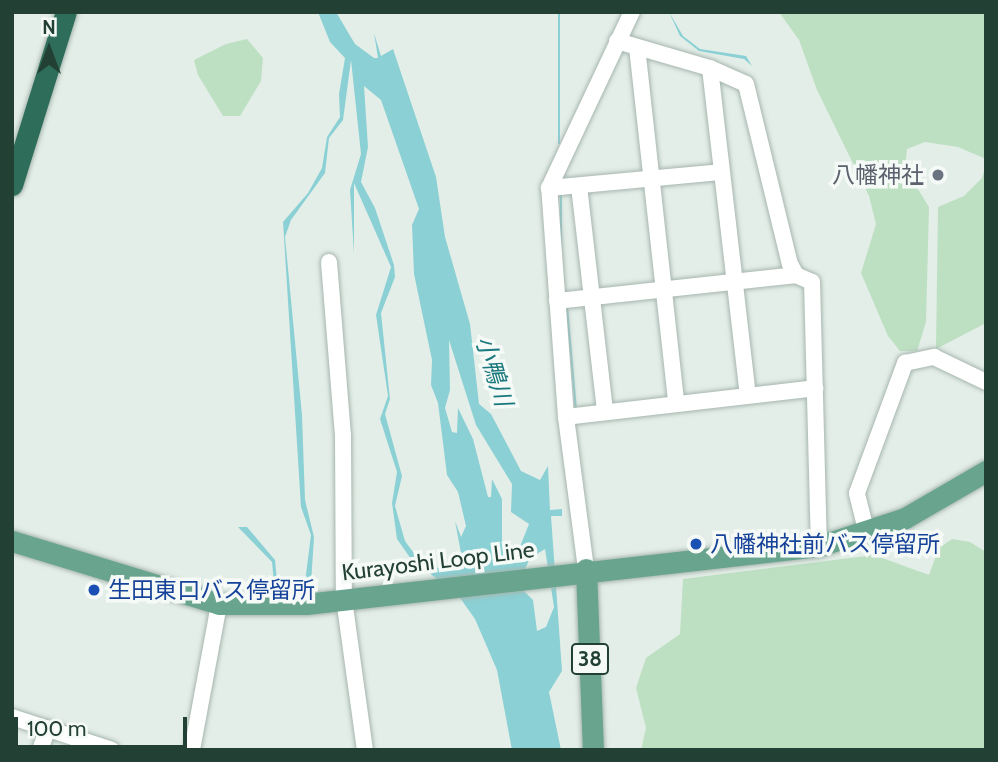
<!DOCTYPE html>
<meta charset="utf-8">
<style>
body{margin:0}
#map{position:relative;width:998px;height:762px;overflow:hidden;background:#e4eee8;font-family:Cabin,"Noto Sans JP",sans-serif}
div>[style]{position:absolute}
.green>*{inset:0;background:#bddfc2}
.water>*{inset:0;background:#8bd0d4;transform-origin:0 0}
.roads{filter:drop-shadow(0 0 2px #a6b6af) drop-shadow(0 0 2px #a6b6af)}
.minor>*{height:16px;margin:-8px;padding:0 8px;transform-origin:8px;border-radius:8px;background:#fff}
.major>*{height:21px;margin:-10.5px;padding:0 10.5px;transform-origin:10.5px;border-radius:10.5px;background:#68a48e}
.highway>*{height:21px;margin:-10.5px;padding:0 10.5px;transform-origin:10.5px;border-radius:10.5px;background:#2e6d59}
.dots>*{width:19px;height:19px;translate:-50% -50%;box-sizing:border-box;border:4px solid #f5faf7;border-radius:50%}
span{translate:-50% -50%;white-space:nowrap;text-align:center;line-height:1.15;-webkit-text-stroke:7px #f5faf7;paint-order:stroke}
.shield-label span{padding:2px 5px;background:#f5faf7;border:2px solid;border-radius:5px;-webkit-text-stroke-width:0}
.shield-label{font-size:21px;color:#234035;font-weight:700}
.worship-label{font-size:23px;color:#5b616d}
.right{translate:-100% -50%;text-align:right}
.transit-label{font-size:23px;color:#164399}
.left{translate:0 -50%;text-align:left}
.street-label{font-size:23px;color:#234035}
.water-label{font-size:24px;color:#1b797e;font-style:italic}
.frame{position:absolute;inset:0;border:14px solid #234035;pointer-events:none}
.north{position:absolute;left:14px;top:14px;width:70px;height:70px;-webkit-text-stroke:5px #f5faf7;paint-order:stroke;rotate:0deg;font-size:19px;font-weight:700;line-height:28px;text-align:center;color:#234035}
.north::after{content:'';display:block;margin:auto;width:24px;height:32px;background:#234035;clip-path:polygon(50% 0,100% 100%,50% 72%,0 100%)}
.scale{position:absolute;left:14px;top:717px;width:173px;height:32px;box-sizing:border-box;border:4px solid #234035;border-top:0;padding-left:9px;font-size:21px;line-height:24px;white-space:nowrap;color:#234035;-webkit-text-stroke:5px #f5faf7;paint-order:stroke}
</style>
<div id="map">
<div class="green">
<i style="clip-path:polygon(779px 12px,986px 12px,986px 159px,958px 147px,925px 142px,907px 149px,905px 168px,929px 207px,926px 322px,917px 351px,900px 351px,888px 336px,861px 273px,876px 224px,869px 196px,817px 90px,799px 40px)"></i>
<i style="clip-path:polygon(247px 39px,263px 58px,261px 81px,240px 116px,223px 116px,198px 75px,194px 60px,226px 44px)"></i>
<i style="clip-path:polygon(986px 164px,986px 323px,936px 349px,938px 207px,964px 196px,982px 178px)"></i>
<i style="clip-path:polygon(952px 539px,970px 542px,986px 552px,986px 750px,641px 750px,646px 728px,636px 688px,646px 658px,680px 634px,683px 579px,874px 555px,929px 575px,939px 548px)"></i>
</div>
<div class="water">
<i style="clip-path:polygon(evenodd,318px 12px,336px 12px,355px 44px,374px 58px,378px 58px,374px 33px,381px 56px,393px 49px,436px 177px,445px 237px,470px 324px,479px 404px,491px 414px,521px 471px,540px 480px,548px 466px,550px 510px,562px 509px,562px 516px,551px 516px,562px 671px,549px 692px,561px 750px,512px 750px,497px 670px,475px 619px,458px 595px,411px 559px,397px 539px,392px 503px,397px 472px,380px 419px,388px 396px,376px 315px,391px 267px,354px 183px,354px 254px,350px 190px,361px 154px,351px 60px,343px 120px,329px 138px,325px 173px,291px 220px,285px 237px,302px 415px,305px 500px,314px 537px,311px 584px,274px 583px,272px 562px,238px 527px,247px 527px,275px 560px,277px 581px,305px 582px,311px 535px,301px 507px,283px 222px,308px 193px,322px 168px,327px 137px,340px 117px,339px 94px,345px 58px,330px 42px,318px 12px,364px 86px,381px 100px,419px 209px,412px 225px,414px 274px,432px 360px,431px 385px,438px 403px,447px 475px,458px 492px,466px 526px,461px 537px,455px 521px,464px 569px,444px 571px,416px 556px,405px 541px,395px 506px,402px 476px,385px 414px,390px 399px,381px 313px,395px 277px,394px 265px,375px 208px,361px 182px,368px 147px,364px 86px,318px 12px,449px 340px,476px 425px,512px 484px,511px 512px,529px 524px,517px 554px,510px 555px,502px 540px,502px 499px,492px 479px,491px 497px,488px 497px,473px 439px,458px 408px,457px 433px,452px 432px,445px 408px,450px 390px,449px 340px,318px 12px,545px 549px,554px 607px,546px 627px,537px 631px,533px 600px,518px 585px,530px 558px,545px 549px)"></i>
<i style="left:558px;top:12px;width:2px;height:132px"></i>
<i style="clip-path:polygon(669px 12px,683px 36px,700px 49px,746px 56px,752px 66px,744px 59px,699px 51px,680px 36px)"></i>
<i style="left:560px;top:195px;width:2px;height:100px"></i>
<i style="left:568px;top:307px;width:100px;height:2px;rotate:85deg"></i>
</div>
<div class="roads">
<div class="minor">
<i style="left:617px;top:41px;width:97px;rotate:16.2deg"></i>
<i style="left:710px;top:68px;width:39px;rotate:24deg"></i>
<i style="left:746px;top:84px;width:185px;rotate:76.3deg"></i>
<i style="left:790px;top:264px;width:13px;rotate:61deg"></i>
<i style="left:796px;top:275px;width:17px;rotate:24deg"></i>
<i style="left:812px;top:282px;width:264px;rotate:88.5deg"></i>
<i style="left:637px;top:47px;width:358px;rotate:83.7deg"></i>
<i style="left:710px;top:68px;width:329px;rotate:83.4deg"></i>
<i style="left:579px;top:186px;width:226px;rotate:83.4deg"></i>
<i style="left:549px;top:188px;width:172px;rotate:-5.3deg"></i>
<i style="left:329px;top:262px;width:174px;rotate:85.4deg"></i>
<i style="left:343px;top:435px;width:164px;rotate:89.7deg"></i>
<i style="left:344px;top:599px;width:152px;rotate:82.1deg"></i>
<i style="left:557px;top:301px;width:240px;rotate:-6.2deg"></i>
<i style="left:566px;top:417px;width:251px;rotate:-6.6deg"></i>
<i style="left:866px;top:530px;width:38px;rotate:-104deg"></i>
<i style="left:857px;top:493px;width:139px;rotate:-69.7deg"></i>
<i style="left:905px;top:363px;width:30px;rotate:-12deg"></i>
<i style="left:934px;top:357px;width:58px;rotate:25.7deg"></i>
<i style="left:586px;top:569px;width:153px;rotate:-97.5deg"></i>
<i style="left:566px;top:417px;width:230px;rotate:-94.2deg"></i>
<i style="left:549px;top:188px;width:195px;rotate:-64.8deg"></i>
<i style="left:12px;top:717px;width:105px;rotate:18.3deg"></i>
<i style="left:40px;top:750px;width:23px;rotate:-70deg"></i>
<i style="left:192px;top:750px;width:148px;rotate:-79.5deg"></i>
</div>
<div class="major">
<i style="left:12px;top:541px;width:216px;rotate:16.9deg"></i>
<i style="left:219px;top:604px;width:87px"></i>
<i style="left:306px;top:604px;width:516px;rotate:-6.45deg"></i>
<i style="left:819px;top:546px;width:90px;rotate:-18deg"></i>
<i style="left:905px;top:518px;width:94px;rotate:-30.1deg"></i>
<i style="left:586px;top:569px;width:181px;rotate:87.8deg"></i>
</div>
<div class="highway">
<i style="left:12px;top:185px;width:181px;rotate:-72.7deg"></i>
</div>
</div>
<div class="dots">
<i style="left:938px;top:175px;background:#6b7280"></i>
<i style="left:696px;top:544px;background:#1a4fb4"></i>
<i style="left:94px;top:590px;background:#1a4fb4"></i>
</div>
<div class="shield-label">
<span style="left:590px;top:659px">38</span>
</div>
<div class="worship-label">
<span class="right" style="left:924px;top:175px">八幡神社</span>
</div>
<div class="transit-label">
<span class="left" style="left:710px;top:544px">八幡神社前バス停留所</span>
<span class="left" style="left:108px;top:590px">生田東口バス停留所</span>
</div>
<div class="street-label">
<span style="left:438px;top:561px;rotate:-7deg">Kurayoshi Loop Line</span>
</div>
<div class="water-label">
<span style="left:494px;top:371px;rotate:73deg">小鴨川</span>
</div>
<div class="frame"></div>
<div class="north">N</div>
<div class="scale">100 m</div>
</div>
